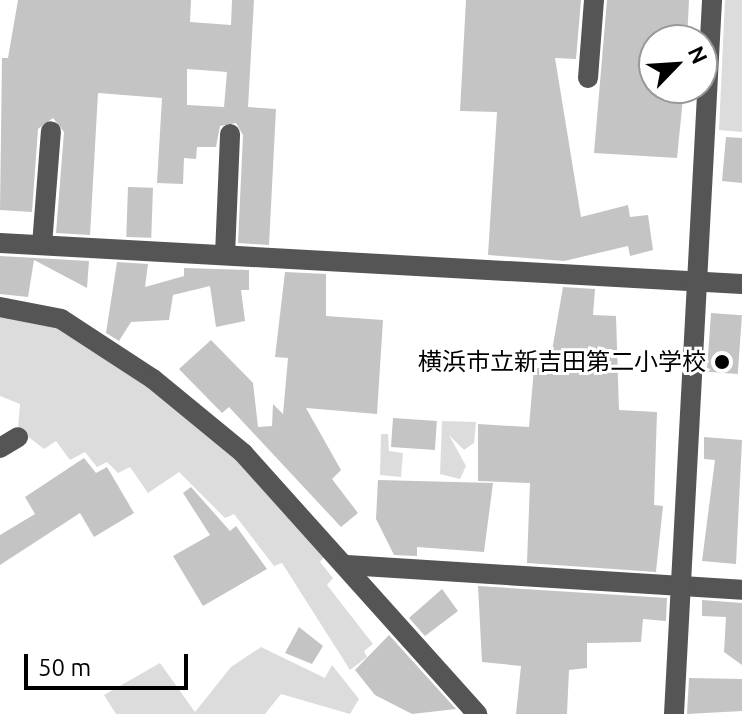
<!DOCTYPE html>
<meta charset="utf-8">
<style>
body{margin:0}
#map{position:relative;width:742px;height:714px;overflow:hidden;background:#fff;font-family:Ubuntu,"Noto Sans JP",sans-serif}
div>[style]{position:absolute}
.green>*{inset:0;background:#dcdcdc}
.building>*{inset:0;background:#c4c4c4;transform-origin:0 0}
.minor>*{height:20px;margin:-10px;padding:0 10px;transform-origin:10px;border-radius:10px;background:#555}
.dots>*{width:22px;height:22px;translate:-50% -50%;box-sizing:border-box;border:4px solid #fff;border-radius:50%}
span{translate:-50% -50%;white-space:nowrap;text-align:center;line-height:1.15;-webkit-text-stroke:6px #fff;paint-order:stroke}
.poi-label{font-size:24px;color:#000}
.right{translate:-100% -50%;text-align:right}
.north{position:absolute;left:638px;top:24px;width:80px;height:80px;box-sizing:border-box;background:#fff;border:2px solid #999;border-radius:50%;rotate:65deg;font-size:22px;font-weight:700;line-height:32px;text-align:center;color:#000}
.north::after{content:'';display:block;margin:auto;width:28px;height:36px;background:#000;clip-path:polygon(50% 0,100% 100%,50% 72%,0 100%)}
.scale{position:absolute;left:24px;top:654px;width:164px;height:36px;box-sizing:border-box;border:4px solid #000;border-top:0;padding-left:10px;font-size:24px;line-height:28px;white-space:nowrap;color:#000;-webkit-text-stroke:6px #fff;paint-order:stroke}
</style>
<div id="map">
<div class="green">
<i style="clip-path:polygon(725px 0,742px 0,742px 132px,719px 130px)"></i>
<i style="clip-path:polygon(0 313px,59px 325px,151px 385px,247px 464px,329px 551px,320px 562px,333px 578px,327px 585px,373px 644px,364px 651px,367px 657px,350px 670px,282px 563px,274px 566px,234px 514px,225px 518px,179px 472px,148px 493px,130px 467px,118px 473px,107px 462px,97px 467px,85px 452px,70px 460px,56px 441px,44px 449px,18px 429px,20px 404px,0 396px)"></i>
<i style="clip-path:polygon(442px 421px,476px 422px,474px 443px,464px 450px,449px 435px,466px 466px,460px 479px,440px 474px)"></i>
<i style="clip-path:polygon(381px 434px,388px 434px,389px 451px,403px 453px,401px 477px,380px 475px)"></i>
<i style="clip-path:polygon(261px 647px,325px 678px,332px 665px,359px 699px,350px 714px,281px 694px,265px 714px,116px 714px,104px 695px,160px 663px,195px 712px,231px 667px)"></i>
</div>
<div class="building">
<i style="clip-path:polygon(evenodd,18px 0,191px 0,190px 22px,231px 25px,232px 0,254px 0,248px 107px,276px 109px,269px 245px,238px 243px,243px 135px,236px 123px,220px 126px,216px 147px,197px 147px,196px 159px,184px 158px,183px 184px,157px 183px,162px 98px,98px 93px,90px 235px,56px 233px,64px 132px,53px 118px,38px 129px,32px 212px,0 210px,2px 58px,8px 58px,18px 0,187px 69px,227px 72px,224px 107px,187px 105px,187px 69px)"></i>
<i style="clip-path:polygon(466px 0,581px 0,576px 59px,555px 58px,581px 217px,628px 205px,630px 217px,648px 215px,653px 250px,630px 256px,628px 246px,564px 261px,488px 255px,497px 112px,460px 111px)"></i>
<i style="clip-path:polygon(607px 0,689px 0,687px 40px,654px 40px,654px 88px,684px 88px,677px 158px,594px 153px)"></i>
<i style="clip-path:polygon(726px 137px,742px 138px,742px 183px,722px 181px)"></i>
<i style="left:128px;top:187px;width:25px;height:50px;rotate:2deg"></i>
<i style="clip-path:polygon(0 256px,89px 261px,87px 288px,34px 260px,28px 297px,0 294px)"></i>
<i style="clip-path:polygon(117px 262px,148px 264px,145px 287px,184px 276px,184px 268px,249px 270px,249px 290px,241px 290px,245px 321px,216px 327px,210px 286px,173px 295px,169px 320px,131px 322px,119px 341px,106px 333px)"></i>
<i style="clip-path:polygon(285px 272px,326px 274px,326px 316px,383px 320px,377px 414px,306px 408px,341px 470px,332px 479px,358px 513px,341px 527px,229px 407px,222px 413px,179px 369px,211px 340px,253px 383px,258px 427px,272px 426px,273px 404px,283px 414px,288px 358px,275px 357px)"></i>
<i style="clip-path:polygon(563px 287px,595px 289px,593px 315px,616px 316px,619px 410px,657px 412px,654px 505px,663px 506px,656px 572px,527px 563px,530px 483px,478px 481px,478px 424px,529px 427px,534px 368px,549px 368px)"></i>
<i style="left:711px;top:313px;width:31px;height:59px;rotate:4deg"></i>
<i style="left:393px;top:418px;width:44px;height:29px;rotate:4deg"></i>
<i style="clip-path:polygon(704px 437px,742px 440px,736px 564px,702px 561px,715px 460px,704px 459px)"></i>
<i style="clip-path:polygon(84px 458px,96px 473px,107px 467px,134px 513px,94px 537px,80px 513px,0 565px,0 535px,35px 514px,25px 497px)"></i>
<i style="clip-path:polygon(378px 480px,493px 483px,484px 552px,417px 547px,417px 556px,394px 555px,376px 519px)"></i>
<i style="clip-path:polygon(191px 487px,230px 531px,236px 526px,267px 569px,203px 606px,173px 556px,210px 535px,183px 493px)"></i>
<i style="clip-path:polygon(478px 586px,667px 598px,666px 621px,643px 619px,641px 642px,587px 643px,587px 668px,569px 670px,567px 714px,516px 714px,521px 666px,482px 662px)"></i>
<i style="clip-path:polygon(442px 589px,458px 611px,425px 636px,409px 618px)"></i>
<i style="clip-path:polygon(702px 600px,742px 603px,742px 665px,724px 652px,726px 617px,702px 616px)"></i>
<i style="clip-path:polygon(299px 627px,323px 646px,312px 664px,285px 653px)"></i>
<i style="clip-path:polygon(389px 635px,456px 709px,412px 714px,375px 695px,355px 670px)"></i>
<i style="clip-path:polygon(689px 678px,742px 679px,742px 711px,687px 714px)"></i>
</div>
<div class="minor">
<i style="left:588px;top:78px;width:78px;rotate:-85.6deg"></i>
<i style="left:0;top:243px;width:743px;rotate:3.16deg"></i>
<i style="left:42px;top:245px;width:114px;rotate:-85.5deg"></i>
<i style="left:225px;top:255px;width:121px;rotate:-87.6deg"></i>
<i style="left:0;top:307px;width:62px;rotate:11.1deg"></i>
<i style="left:61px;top:319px;width:110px;rotate:33.1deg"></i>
<i style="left:153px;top:379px;width:117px;rotate:39.4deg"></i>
<i style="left:243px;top:453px;width:351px;rotate:48.1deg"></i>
<i style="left:0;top:448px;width:21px;rotate:-31deg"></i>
<i style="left:347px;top:565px;width:396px;rotate:3.6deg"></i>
<i style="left:674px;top:714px;width:715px;rotate:-86.95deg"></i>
</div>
<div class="dots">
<i style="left:722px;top:362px;background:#000"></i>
</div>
<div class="poi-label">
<span class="right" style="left:706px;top:362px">横浜市立新吉田第二小学校</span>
</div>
<div class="north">N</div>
<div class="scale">50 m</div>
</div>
